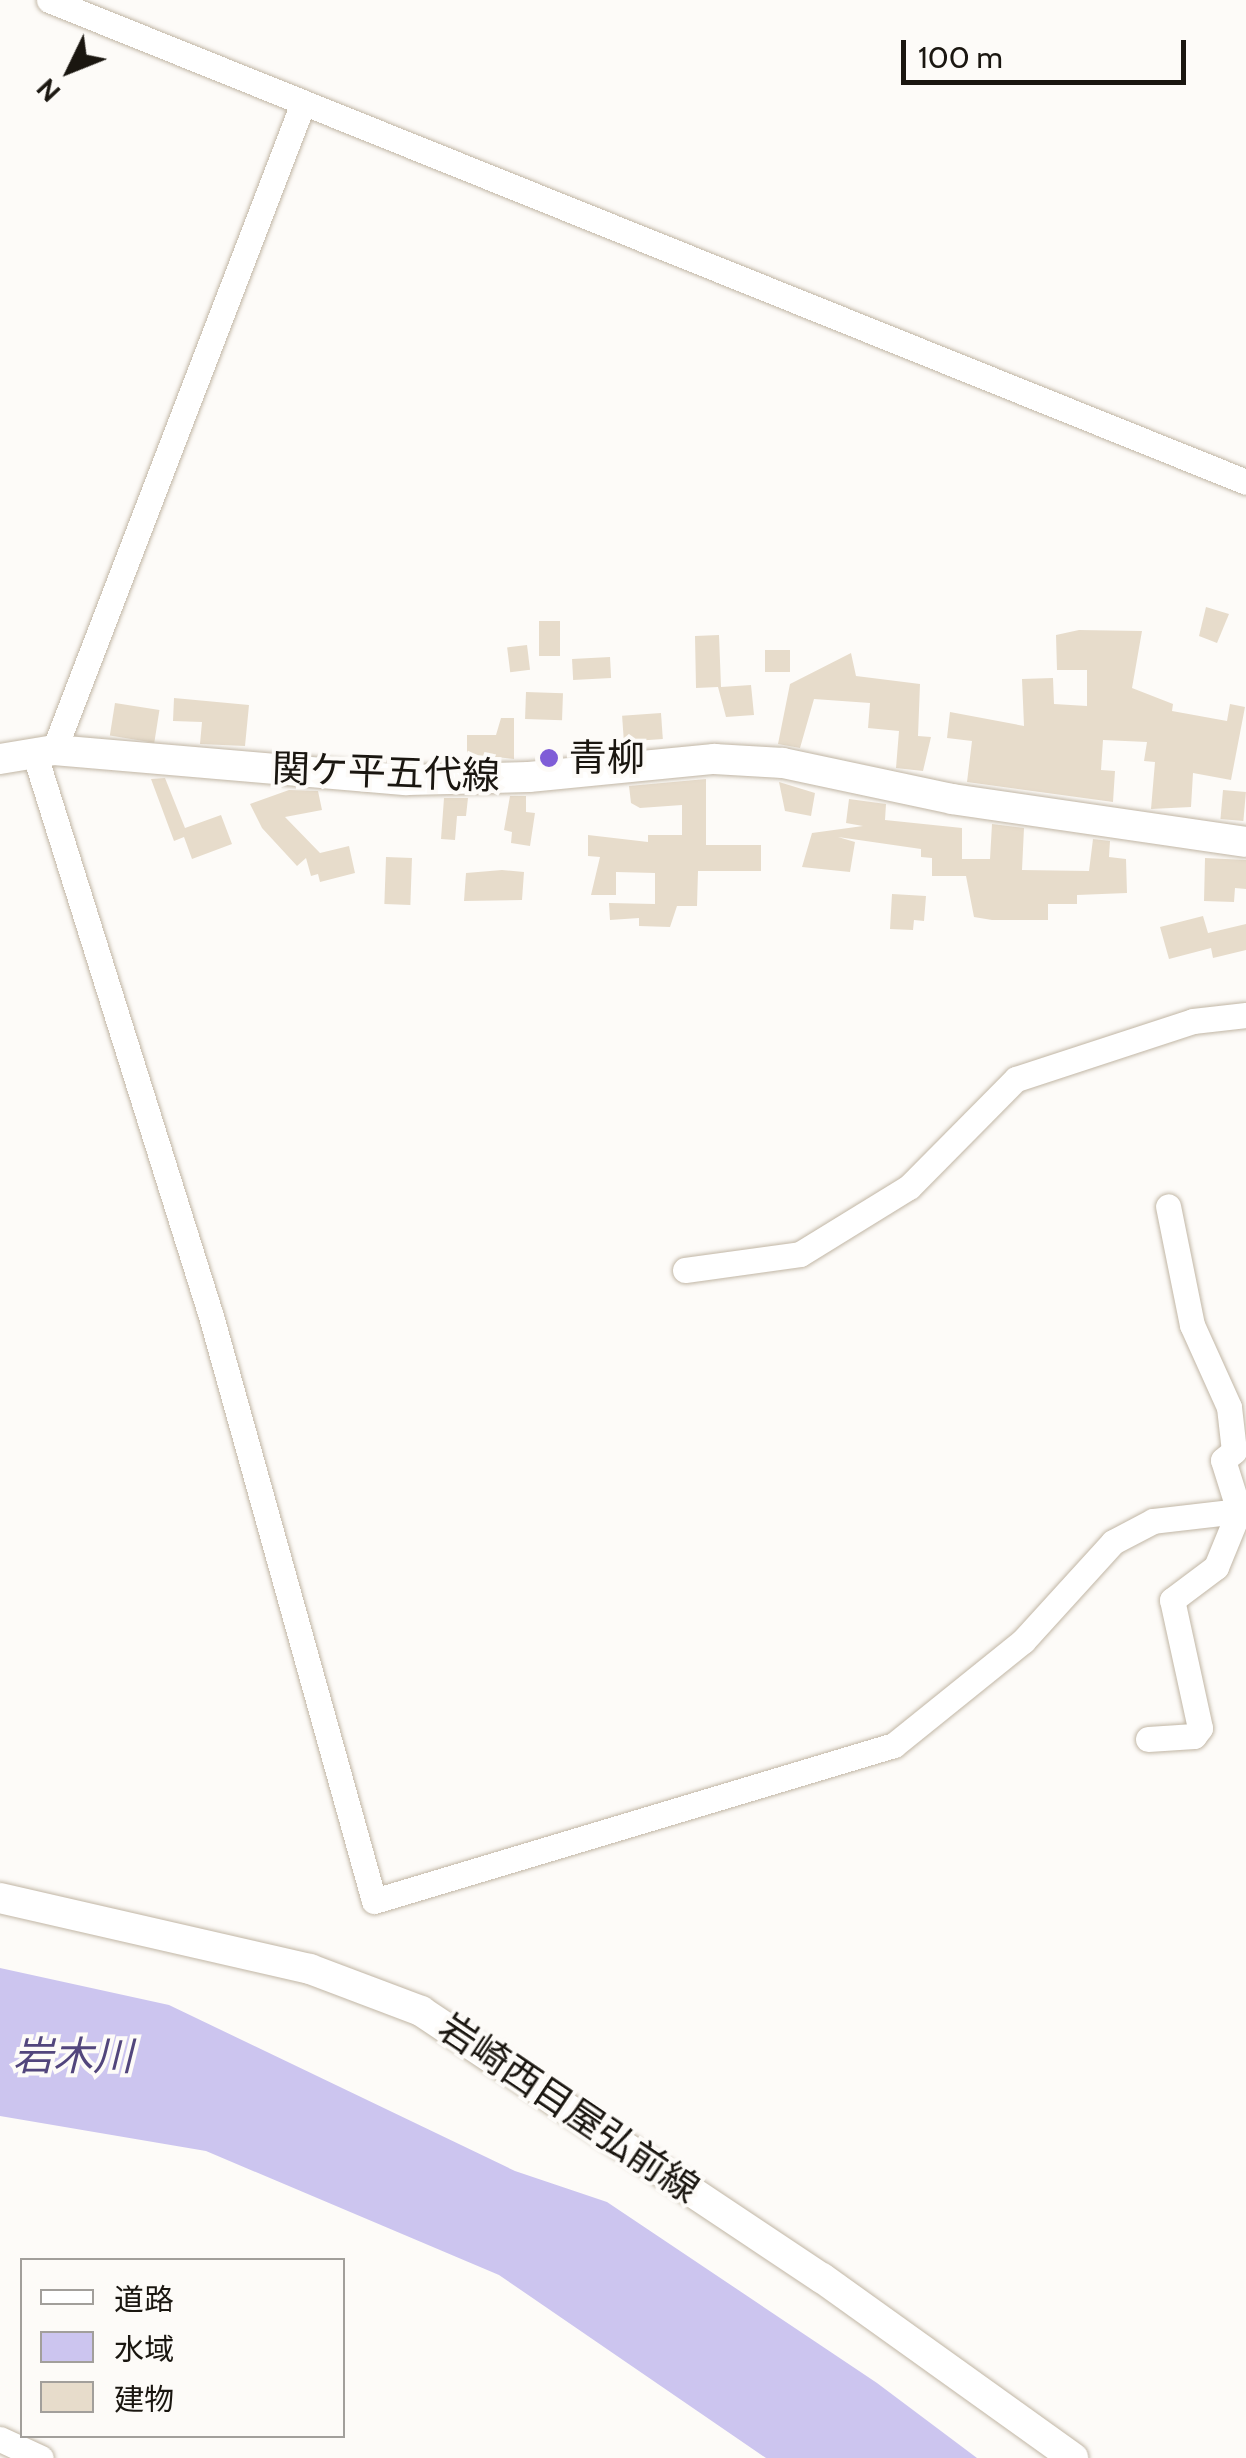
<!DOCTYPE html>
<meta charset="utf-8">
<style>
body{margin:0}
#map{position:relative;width:1246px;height:2458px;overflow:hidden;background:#fdfbf8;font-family:Cabin,"Noto Sans JP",sans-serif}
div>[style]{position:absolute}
.water>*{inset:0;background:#ccc5ef}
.building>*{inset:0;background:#e7dccb;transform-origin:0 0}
.roads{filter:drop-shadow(0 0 2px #c1b6a5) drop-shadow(0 0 2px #c1b6a5)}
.minor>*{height:25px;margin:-12.5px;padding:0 12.5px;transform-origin:12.5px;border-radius:12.5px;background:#fff}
.major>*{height:30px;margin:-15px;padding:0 15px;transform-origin:15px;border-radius:15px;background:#fff}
.dots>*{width:28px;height:28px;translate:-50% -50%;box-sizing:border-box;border:5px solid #fdfbf8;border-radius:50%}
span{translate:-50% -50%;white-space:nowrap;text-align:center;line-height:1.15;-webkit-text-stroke:8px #fdfbf8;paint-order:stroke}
.poi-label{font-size:38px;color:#1a1610}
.left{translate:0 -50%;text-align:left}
.street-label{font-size:38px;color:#1a1610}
.water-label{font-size:40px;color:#52467c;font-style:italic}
.legend{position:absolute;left:20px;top:2258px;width:325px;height:180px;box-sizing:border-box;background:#fdfbf8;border:2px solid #a29f9b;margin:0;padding:12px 18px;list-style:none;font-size:30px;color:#1a1610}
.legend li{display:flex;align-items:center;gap:20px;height:50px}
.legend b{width:50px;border:2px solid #a29f9b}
.north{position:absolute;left:20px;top:20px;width:100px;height:100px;-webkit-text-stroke:8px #fdfbf8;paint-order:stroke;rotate:227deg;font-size:28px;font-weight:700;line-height:40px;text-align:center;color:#1a1610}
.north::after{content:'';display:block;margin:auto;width:35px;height:45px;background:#1a1610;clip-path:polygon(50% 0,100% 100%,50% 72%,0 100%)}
.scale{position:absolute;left:901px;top:40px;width:285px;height:45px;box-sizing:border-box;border:5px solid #1a1610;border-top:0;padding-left:12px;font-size:30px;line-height:35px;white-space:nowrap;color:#1a1610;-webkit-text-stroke:8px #fdfbf8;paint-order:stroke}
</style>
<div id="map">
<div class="water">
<i style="clip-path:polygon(0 1968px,169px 2005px,515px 2171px,607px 2202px,877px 2383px,977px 2458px,766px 2458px,499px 2275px,206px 2151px,0 2116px)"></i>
</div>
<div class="building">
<i style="clip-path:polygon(1206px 607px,1229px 614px,1217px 643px,1199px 636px)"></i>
<i style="left:539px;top:621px;width:21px;height:35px"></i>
<i style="clip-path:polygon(1079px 630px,1142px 631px,1132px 688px,1173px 704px,1172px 711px,1227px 721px,1230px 704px,1245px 707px,1231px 780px,1193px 773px,1191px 807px,1151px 809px,1155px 762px,1144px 761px,1147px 742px,1103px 740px,1101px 770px,1115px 771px,1113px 802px,967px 782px,972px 741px,947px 738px,950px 712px,1024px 726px,1022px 679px,1053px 678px,1054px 704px,1087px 706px,1087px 670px,1057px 670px,1056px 635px)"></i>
<i style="clip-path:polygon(719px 635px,721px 687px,751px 685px,754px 715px,726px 717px,718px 687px,696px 688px,695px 636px)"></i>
<i style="left:527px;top:645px;width:25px;height:20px;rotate:83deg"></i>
<i style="left:765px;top:650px;width:25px;height:22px"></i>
<i style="clip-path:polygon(851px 653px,856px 676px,920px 684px,918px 736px,931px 737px,923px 771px,896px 768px,899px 731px,868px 728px,870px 703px,814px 699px,800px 748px,778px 744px,790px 684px)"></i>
<i style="left:610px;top:657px;width:21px;height:38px;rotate:87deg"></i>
<i style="left:526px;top:692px;width:37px;height:27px;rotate:2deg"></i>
<i style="clip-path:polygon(174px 698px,249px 705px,245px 746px,200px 744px,202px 722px,173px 721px)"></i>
<i style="left:115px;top:703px;width:45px;height:33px;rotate:9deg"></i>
<i style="left:661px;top:713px;width:26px;height:39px;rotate:86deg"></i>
<i style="clip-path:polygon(501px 718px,514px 718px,514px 759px,467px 754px,467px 735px,496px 735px)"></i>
<i style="clip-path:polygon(165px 778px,185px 828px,221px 815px,232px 844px,192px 859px,184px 837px,174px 841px,151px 779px)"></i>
<i style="clip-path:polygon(706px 779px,706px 845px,761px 845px,761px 871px,698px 871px,697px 906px,677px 906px,670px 927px,639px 926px,639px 918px,610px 920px,609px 903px,655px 904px,655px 873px,616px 872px,616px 895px,591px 895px,600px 857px,588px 856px,588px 835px,648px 842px,648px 835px,682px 835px,682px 805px,640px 808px,631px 803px,629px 786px)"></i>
<i style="clip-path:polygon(779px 782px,815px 793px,811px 816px,785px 811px)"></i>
<i style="clip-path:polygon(289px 790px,318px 791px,322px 810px,285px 817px,320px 853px,349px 846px,355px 873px,320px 882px,318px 874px,311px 876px,306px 858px,297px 866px,262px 828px,250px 804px)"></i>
<i style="left:1223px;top:790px;width:23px;height:29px;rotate:5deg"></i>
<i style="clip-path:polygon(510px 796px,526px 796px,526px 812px,535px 813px,530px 846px,511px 843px,512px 832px,504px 830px)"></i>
<i style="clip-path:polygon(444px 798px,468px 798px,466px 816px,457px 816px,455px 840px,441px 839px)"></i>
<i style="clip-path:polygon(849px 799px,886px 804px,885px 820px,962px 828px,962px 859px,990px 859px,992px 824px,1024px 828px,1022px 870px,1089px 871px,1093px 839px,1110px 841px,1109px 857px,1126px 859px,1127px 893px,1077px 895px,1077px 904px,1048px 904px,1048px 920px,992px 920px,974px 917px,966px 876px,932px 876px,932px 858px,921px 857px,921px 849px,838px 837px,855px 842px,850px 872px,802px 867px,812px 833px,863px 826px,846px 823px)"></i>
<i style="left:386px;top:857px;width:26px;height:47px;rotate:2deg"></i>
<i style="clip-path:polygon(1205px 858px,1246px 860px,1246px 889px,1235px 888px,1234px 902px,1204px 901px)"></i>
<i style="clip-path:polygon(502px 870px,524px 872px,522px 900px,464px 901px,466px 873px)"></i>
<i style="clip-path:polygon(892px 894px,926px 896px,924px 921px,914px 920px,913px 930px,890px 929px)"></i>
<i style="clip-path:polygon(1203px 916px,1208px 933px,1246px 924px,1246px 950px,1213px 958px,1211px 948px,1169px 959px,1160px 927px)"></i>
</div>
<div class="roads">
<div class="minor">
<i style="left:49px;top:0;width:1290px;rotate:21.93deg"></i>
<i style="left:54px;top:750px;width:693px;rotate:-68.95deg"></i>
<i style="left:34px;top:752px;width:591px;rotate:72.58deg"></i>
<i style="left:211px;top:1316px;width:607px;rotate:74.43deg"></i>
<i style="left:374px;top:1901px;width:543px;rotate:-16.7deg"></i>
<i style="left:894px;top:1745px;width:166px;rotate:-38.9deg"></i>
<i style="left:1023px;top:1641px;width:134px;rotate:-47.7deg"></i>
<i style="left:1113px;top:1542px;width:45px;rotate:-27.7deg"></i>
<i style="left:1153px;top:1521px;width:94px;rotate:-6.7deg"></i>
<i style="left:685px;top:1270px;width:116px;rotate:-7.9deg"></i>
<i style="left:800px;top:1254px;width:128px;rotate:-31.6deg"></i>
<i style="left:909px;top:1187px;width:152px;rotate:-45.3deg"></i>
<i style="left:1016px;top:1079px;width:186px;rotate:-18.1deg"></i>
<i style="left:1193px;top:1021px;width:53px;rotate:-6.5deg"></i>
<i style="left:1148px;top:1739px;width:46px;rotate:-3.7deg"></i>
<i style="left:1194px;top:1736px;width:10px;rotate:-53deg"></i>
<i style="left:1200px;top:1728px;width:131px;rotate:-102.3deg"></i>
<i style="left:1172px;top:1600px;width:55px;rotate:-36.9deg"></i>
<i style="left:1216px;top:1567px;width:61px;rotate:-67.7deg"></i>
<i style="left:1239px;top:1511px;width:53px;rotate:-107.4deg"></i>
<i style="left:1223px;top:1460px;width:14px;rotate:-39deg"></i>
<i style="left:1234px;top:1451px;width:44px;rotate:-96.5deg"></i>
<i style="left:1229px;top:1407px;width:90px;rotate:-114.3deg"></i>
<i style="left:1192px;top:1325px;width:121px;rotate:-101.4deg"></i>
<i style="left:0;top:2439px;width:45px;rotate:24.9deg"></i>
</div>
<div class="major">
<i style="left:0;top:759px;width:55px;rotate:-9.5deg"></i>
<i style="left:54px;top:750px;width:354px;rotate:4.9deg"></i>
<i style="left:407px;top:780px;width:122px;rotate:-1.4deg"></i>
<i style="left:529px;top:777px;width:186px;rotate:-5.6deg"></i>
<i style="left:714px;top:759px;width:69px;rotate:3.3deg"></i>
<i style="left:783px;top:763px;width:173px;rotate:12deg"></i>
<i style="left:952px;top:799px;width:297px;rotate:8.3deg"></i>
<i style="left:0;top:1898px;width:318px;rotate:12.9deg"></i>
<i style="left:310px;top:1969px;width:119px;rotate:20.7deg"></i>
<i style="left:421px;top:2011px;width:482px;rotate:33.7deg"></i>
<i style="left:822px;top:2278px;width:309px;rotate:35.6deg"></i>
</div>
</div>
<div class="dots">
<i style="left:549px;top:758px;background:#7f5dd7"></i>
</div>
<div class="poi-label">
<span class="left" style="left:569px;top:758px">青柳</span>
</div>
<div class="street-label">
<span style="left:386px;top:772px;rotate:2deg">関ケ平五代線</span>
<span style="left:569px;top:2108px;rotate:34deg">岩崎西目屋弘前線</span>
</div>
<div class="water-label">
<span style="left:73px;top:2056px">岩木川</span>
</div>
<ul class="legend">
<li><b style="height:12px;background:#fff"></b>道路</li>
<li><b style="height:28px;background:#ccc5ef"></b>水域</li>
<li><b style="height:28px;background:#e7dccb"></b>建物</li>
</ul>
<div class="north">N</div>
<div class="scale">100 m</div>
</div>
